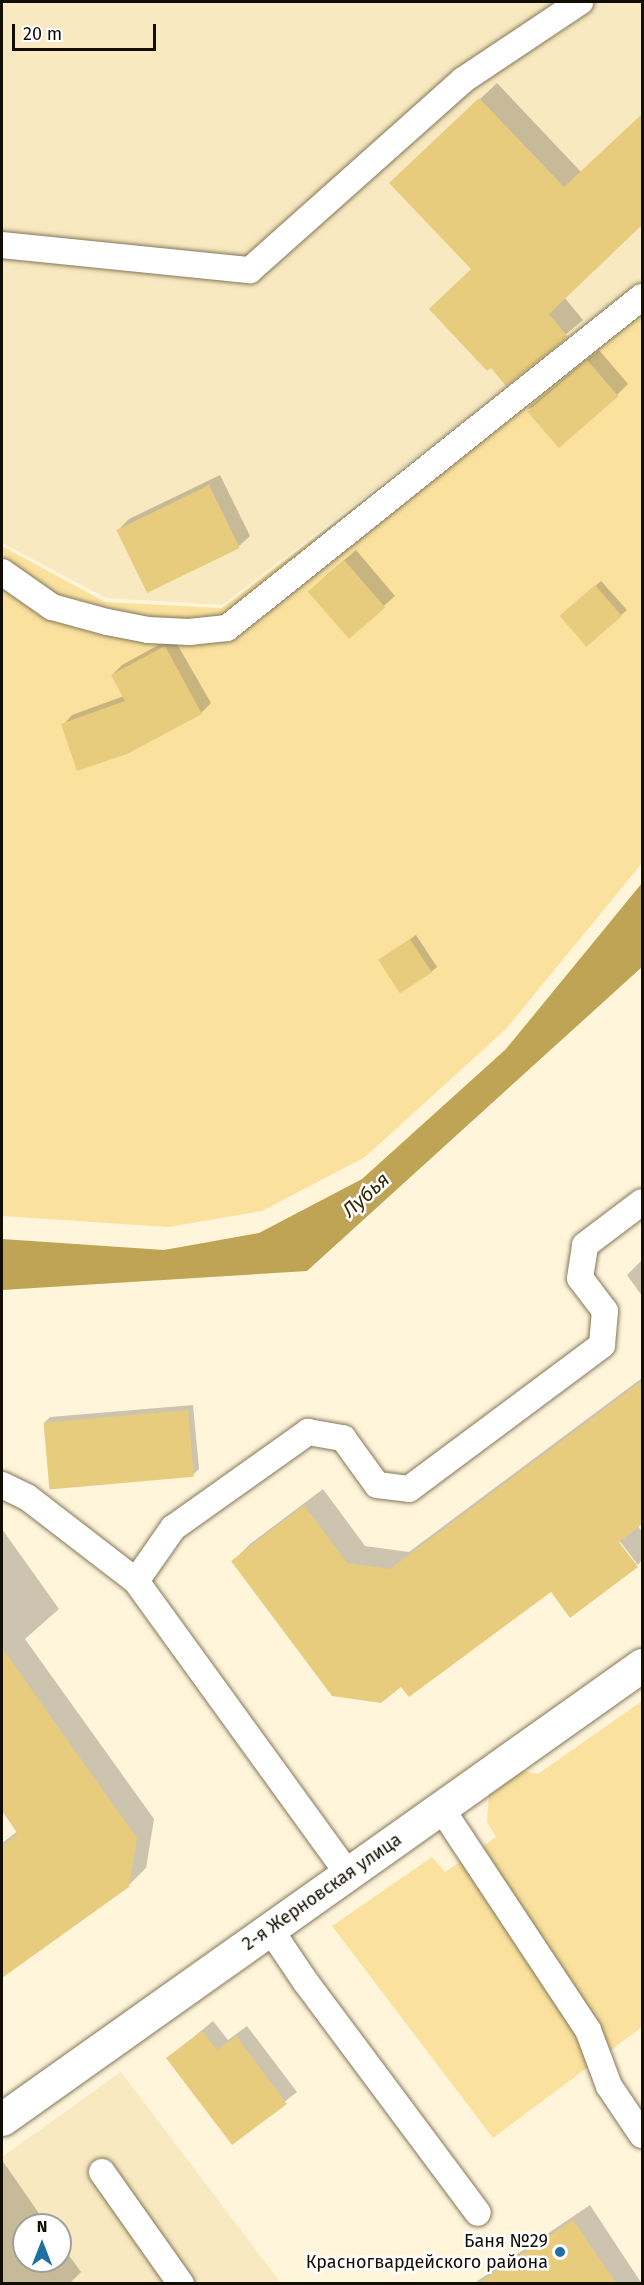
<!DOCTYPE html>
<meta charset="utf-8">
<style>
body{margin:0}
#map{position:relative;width:644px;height:2285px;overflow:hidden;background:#fff5da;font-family:"Fira Sans",sans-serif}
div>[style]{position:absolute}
.built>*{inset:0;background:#f8e9c0}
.green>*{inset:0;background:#fae19e}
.water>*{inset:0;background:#bfa456}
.shadow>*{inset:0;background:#0003}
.building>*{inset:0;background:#e8cc7e;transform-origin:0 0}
.roads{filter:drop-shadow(0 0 2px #83785a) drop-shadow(0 0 2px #83785a)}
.lane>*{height:26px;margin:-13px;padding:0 13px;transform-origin:13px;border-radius:13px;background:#fff}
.street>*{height:33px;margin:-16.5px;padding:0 16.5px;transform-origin:16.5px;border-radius:16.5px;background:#fff}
.dots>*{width:16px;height:16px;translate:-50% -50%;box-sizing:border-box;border:3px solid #fff;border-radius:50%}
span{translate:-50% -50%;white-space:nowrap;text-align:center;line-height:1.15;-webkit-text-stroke:5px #fff;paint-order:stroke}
.street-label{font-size:18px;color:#120e04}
.poi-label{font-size:18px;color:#120e04}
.right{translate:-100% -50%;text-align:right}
.water-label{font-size:20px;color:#352905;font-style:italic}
.frame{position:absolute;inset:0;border:3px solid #120e04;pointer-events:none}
.north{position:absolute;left:12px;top:2213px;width:60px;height:60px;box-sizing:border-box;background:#fff;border:2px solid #a09f9b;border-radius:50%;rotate:0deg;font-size:16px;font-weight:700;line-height:24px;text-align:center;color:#120e04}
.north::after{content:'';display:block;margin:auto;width:21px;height:27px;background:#1d71a1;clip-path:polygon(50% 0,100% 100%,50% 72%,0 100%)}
.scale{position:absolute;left:12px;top:24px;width:144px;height:27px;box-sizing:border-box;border:3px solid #120e04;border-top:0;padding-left:8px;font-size:18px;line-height:21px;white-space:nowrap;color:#120e04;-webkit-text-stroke:4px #fff;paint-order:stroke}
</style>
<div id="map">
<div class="built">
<i style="clip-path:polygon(2px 2px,642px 2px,642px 285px,222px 605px,106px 598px,2px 543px)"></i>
<i style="clip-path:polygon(evenodd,121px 2072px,281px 2283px,2px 2283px,2px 2157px,121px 2072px,24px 2225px,60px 2225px,60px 2261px,24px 2261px,24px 2225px)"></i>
</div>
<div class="green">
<i style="clip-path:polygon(642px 289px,642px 863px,506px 1029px,365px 1157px,262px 1211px,168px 1227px,2px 1216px,2px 546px,105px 602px,222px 608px)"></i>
<i style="clip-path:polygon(642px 1701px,642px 2027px,493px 2138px,332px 1926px,432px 1857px,445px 1872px,496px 1837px,487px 1822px,489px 1794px,523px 1771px,538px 1774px)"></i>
</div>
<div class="water">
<i style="clip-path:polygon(642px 883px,642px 967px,307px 1271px,2px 1290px,2px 1239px,164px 1250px,259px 1233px,362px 1179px,506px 1049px)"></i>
</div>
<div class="shadow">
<i style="clip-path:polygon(497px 83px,581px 172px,642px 115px,642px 223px,564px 297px,583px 320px,506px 384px,473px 269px,408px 167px)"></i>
<i style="clip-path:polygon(599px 350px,628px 384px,617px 395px,527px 409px)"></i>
<i style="clip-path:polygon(220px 475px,250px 536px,239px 546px,118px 530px,129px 519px)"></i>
<i style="clip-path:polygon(356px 550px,395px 596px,349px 637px,321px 580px)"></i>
<i style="clip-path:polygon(601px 581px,627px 610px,621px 615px,568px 610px)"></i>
<i style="clip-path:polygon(173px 637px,211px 703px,201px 713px,63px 725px,72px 715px,124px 696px,112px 675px,122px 665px)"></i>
<i style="clip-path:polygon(416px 935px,437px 967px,431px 972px,380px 960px)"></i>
<i style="clip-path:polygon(642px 1260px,642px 1296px,627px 1275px)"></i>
<i style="clip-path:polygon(642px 1378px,642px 1522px,638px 1526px,642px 1532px,642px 1560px,638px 1565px,615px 1535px,613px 1537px,637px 1565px,570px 1616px,551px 1590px,402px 1685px,233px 1561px,250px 1544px,323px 1489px,365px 1546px,409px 1552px)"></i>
<i style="clip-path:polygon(193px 1405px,199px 1469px,193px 1475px,44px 1423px,50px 1417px)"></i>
<i style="clip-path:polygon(2px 1529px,59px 1609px,25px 1639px,154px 1819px,146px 1868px,128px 1886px,2px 1976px,2px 1843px,18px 1831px,2px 1808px)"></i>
<i style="clip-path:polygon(213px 2021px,228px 2040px,247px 2026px,297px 2092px,232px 2143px,168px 2058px)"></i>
<i style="clip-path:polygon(2px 2160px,47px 2225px,24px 2225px,24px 2261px,60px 2261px,60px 2243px,81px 2272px,69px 2284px,2px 2284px)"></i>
<i style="clip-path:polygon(590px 2205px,642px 2284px,473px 2284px)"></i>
</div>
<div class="building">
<i style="clip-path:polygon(479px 98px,564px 187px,642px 114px,642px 225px,549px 314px,568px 337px,506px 386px,491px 368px,487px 371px,429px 309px,471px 269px,389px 183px)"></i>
<i style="left:587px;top:360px;width:48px;height:79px;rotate:49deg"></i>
<i style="left:209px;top:485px;width:70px;height:103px;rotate:64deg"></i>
<i style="left:344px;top:560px;width:63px;height:48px;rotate:49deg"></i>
<i style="left:595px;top:585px;width:41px;height:47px;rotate:49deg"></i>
<i style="clip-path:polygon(165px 646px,202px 714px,127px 754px,77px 771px,61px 724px,125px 701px,111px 675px)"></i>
<i style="left:410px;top:939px;width:40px;height:38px;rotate:57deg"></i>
<i style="clip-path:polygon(642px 1381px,642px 1524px,619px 1542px,638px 1567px,570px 1618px,551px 1592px,409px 1697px,401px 1687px,381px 1703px,332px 1696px,231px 1561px,304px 1505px,347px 1563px,390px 1569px)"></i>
<i style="left:188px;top:1410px;width:67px;height:145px;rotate:85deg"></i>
<i style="clip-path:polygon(2px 1648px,137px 1838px,129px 1887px,2px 1978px,2px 1846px,18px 1834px,2px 1811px)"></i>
<i style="clip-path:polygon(202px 2031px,217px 2050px,236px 2036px,287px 2104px,232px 2145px,166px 2058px)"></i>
<i style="clip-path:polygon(573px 2220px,616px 2283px,479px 2283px)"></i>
</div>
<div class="roads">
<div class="lane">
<i style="left:2px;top:245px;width:249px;rotate:5.8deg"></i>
<i style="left:250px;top:270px;width:285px;rotate:-41.7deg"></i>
<i style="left:463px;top:80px;width:141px;rotate:-33.7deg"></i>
<i style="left:2px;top:572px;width:61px;rotate:35deg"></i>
<i style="left:52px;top:607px;width:57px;rotate:15.3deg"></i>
<i style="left:107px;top:622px;width:42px;rotate:11deg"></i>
<i style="left:148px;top:630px;width:41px;rotate:2.8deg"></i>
<i style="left:189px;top:632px;width:38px;rotate:-6deg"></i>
<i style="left:227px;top:628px;width:531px;rotate:-38.58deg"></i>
<i style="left:2px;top:1485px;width:28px;rotate:26deg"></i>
<i style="left:27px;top:1497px;width:138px;rotate:37.6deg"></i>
<i style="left:136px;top:1581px;width:362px;rotate:54.1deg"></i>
<i style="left:136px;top:1581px;width:65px;rotate:-55.1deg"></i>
<i style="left:173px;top:1528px;width:166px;rotate:-35.4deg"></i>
<i style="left:308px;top:1432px;width:36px;rotate:10deg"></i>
<i style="left:343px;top:1438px;width:58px;rotate:54.1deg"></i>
<i style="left:377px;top:1485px;width:32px;rotate:7deg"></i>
<i style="left:409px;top:1489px;width:241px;rotate:-36.7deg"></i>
<i style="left:602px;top:1345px;width:34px;rotate:-85deg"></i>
<i style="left:605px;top:1311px;width:41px;rotate:-127.1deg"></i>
<i style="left:580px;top:1278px;width:33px;rotate:-81deg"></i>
<i style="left:585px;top:1245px;width:71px;rotate:-37deg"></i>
<i style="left:441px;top:1808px;width:266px;rotate:56.5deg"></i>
<i style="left:588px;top:2030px;width:60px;rotate:69.4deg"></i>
<i style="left:609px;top:2086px;width:59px;rotate:56deg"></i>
<i style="left:270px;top:1929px;width:63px;rotate:56.1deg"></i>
<i style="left:305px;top:1981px;width:289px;rotate:53.3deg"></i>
<i style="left:102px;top:2172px;width:137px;rotate:54.8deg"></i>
</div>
<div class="street">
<i style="left:2px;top:2119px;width:785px;rotate:-35.35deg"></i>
</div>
</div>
<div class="dots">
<i style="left:560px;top:2252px;background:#1d71a1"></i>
</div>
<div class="street-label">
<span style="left:322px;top:1892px;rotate:-35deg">2-я Жерновская улица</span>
</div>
<div class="poi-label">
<span class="right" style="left:548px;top:2252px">Баня №29<br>Красногвардейского района</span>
</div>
<div class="water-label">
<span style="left:366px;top:1195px;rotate:-42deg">Лубья</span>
</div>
<div class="frame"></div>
<div class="north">N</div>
<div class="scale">20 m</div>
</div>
